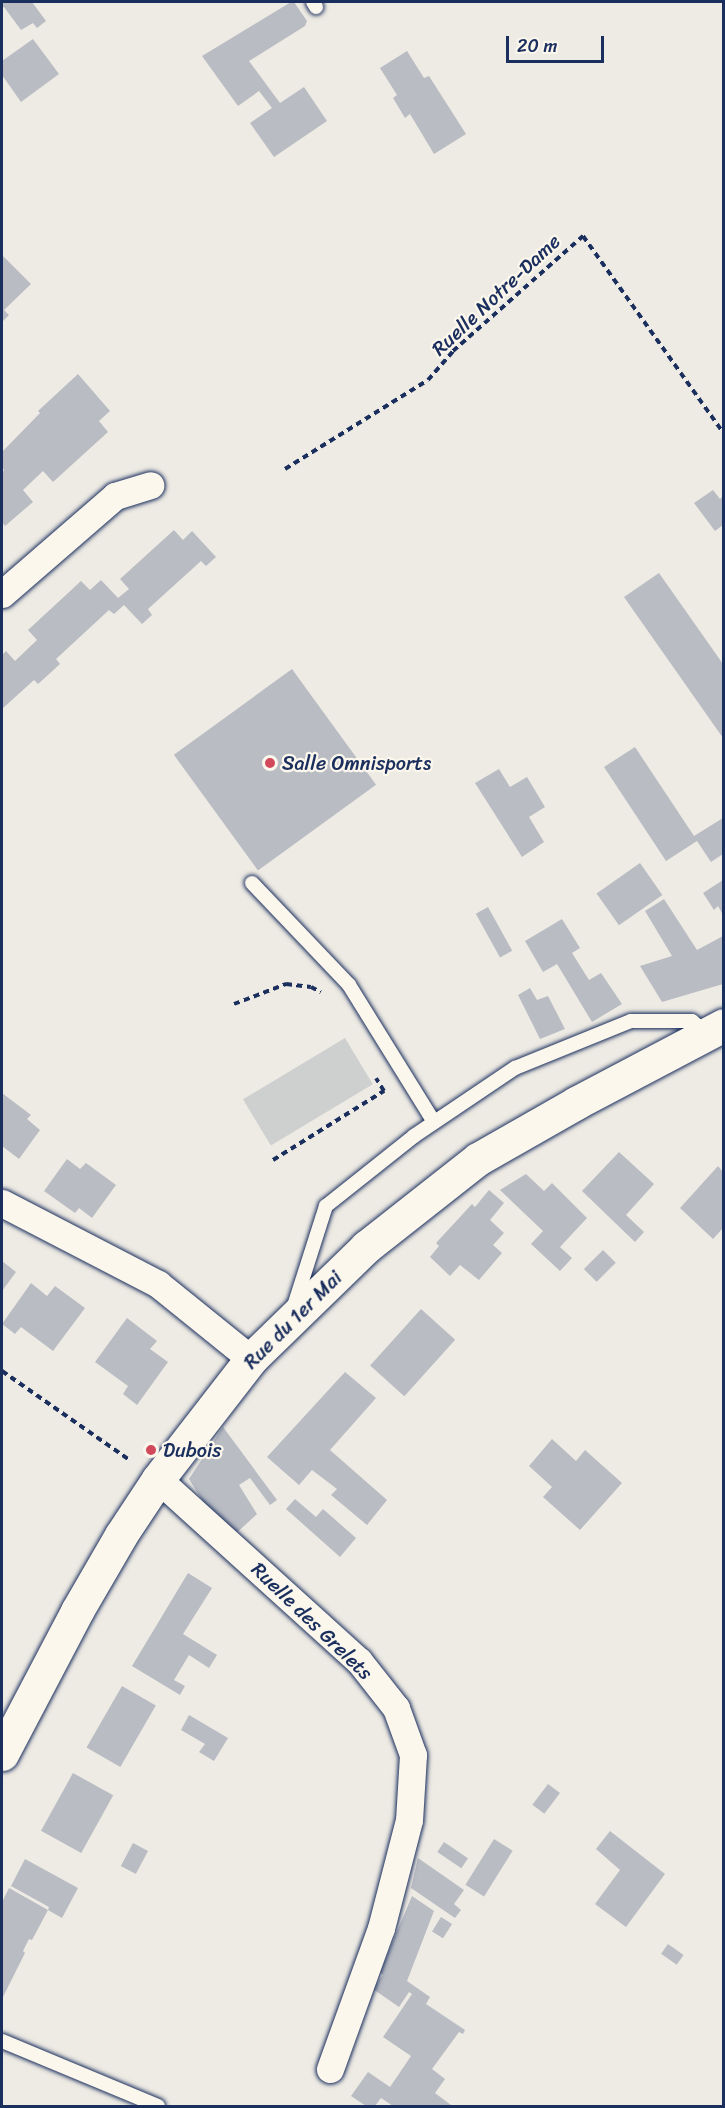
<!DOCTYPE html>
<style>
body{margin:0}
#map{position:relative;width:725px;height:2108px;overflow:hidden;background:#eeebe4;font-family:Sriracha,sans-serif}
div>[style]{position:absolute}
.green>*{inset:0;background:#cecfcf;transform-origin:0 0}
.building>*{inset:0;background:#b9bcc3;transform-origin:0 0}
.path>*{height:4px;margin-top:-2px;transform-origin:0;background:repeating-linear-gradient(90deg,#1b2f5e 0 6px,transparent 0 10.5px)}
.roads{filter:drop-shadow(0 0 2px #1b2f5e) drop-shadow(0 0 2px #1b2f5e)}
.lane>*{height:14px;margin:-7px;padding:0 7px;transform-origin:7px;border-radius:7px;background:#fbf7ec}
.street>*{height:27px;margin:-13.5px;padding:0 13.5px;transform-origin:13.5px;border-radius:13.5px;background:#fbf7ec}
.secondary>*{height:33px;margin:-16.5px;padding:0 16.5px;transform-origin:16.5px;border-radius:16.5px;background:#fbf7ec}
.dots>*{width:16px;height:16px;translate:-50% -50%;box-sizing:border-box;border:3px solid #fbf7ec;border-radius:50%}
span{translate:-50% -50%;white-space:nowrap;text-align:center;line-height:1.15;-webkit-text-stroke:4.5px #fbf7ec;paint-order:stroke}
.street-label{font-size:20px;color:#1b2f5e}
.poi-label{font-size:20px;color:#1b2f5e}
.left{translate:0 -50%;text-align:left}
.frame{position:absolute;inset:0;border:3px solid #1b2f5e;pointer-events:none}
.scale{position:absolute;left:506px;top:36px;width:98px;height:27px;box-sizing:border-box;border:3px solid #1b2f5e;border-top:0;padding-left:8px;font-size:18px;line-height:21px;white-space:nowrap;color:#1b2f5e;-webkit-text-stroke:4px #fbf7ec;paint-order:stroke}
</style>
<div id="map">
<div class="green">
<i style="left:345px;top:1038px;width:54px;height:119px;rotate:59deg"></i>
</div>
<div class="building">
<i style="clip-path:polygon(2px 2px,32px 2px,46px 21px,37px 28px,33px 23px,21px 30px,4px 7px,2px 8px)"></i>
<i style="clip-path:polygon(291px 2px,294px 2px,307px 21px,305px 26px,249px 61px,280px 103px,304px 87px,327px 121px,274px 157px,250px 123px,272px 108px,259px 91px,238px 106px,202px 56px)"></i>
<i style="clip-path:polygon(33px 39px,59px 74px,21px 102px,2px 75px,2px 61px)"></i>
<i style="clip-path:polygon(407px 51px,424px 78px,429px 76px,466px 134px,434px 154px,410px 114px,405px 118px,393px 98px,397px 95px,380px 68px)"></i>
<i style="clip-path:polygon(3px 256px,31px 284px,4px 310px,9px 315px,2px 322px)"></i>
<i style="clip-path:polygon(78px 374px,110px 411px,99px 421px,108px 432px,53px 482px,43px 471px,23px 490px,33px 502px,5px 526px,2px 522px,2px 473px,4px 470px,2px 466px,2px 452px,40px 413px,38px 411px)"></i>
<i style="clip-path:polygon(713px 490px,720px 499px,723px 496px,723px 525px,715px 531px,694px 503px)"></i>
<i style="clip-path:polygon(174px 530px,183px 540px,192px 531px,216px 557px,206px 566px,201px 561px,148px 609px,152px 615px,142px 624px,124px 605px,114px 614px,109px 610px,56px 659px,60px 664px,48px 675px,38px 684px,34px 680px,2px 709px,2px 655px,6px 651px,15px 661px,37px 640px,28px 630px,81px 581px,90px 590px,101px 580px,118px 598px,129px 589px,120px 579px)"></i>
<i style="clip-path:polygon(659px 573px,723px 664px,723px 738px,624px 597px)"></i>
<i style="left:292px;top:669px;width:143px;height:146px;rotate:54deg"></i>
<i style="clip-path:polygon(635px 747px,694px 836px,723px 818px,723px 854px,711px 862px,697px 841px,666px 861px,604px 767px)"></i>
<i style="clip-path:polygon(499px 769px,510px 787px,527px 777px,545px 807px,529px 817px,544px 842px,522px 857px,475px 783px)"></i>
<i style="left:640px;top:863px;width:39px;height:53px;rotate:55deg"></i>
<i style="clip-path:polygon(723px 880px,723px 915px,718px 906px,714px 910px,703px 893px)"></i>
<i style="clip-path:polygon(664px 899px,697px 950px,723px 936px,723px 984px,662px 1002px,640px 966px,672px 956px,645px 911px)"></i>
<i style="left:488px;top:907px;width:50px;height:14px;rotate:61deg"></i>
<i style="clip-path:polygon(562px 919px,580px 948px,572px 953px,589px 980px,601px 973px,622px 1004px,592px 1022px,557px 964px,543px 972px,525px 941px)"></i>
<i style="clip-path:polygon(530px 988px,537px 1000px,548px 996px,565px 1029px,540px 1039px,518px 995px)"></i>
<i style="clip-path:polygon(2px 1093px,31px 1115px,27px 1119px,40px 1130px,19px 1159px,2px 1146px)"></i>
<i style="clip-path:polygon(619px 1152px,654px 1184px,626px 1215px,644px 1232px,635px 1242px,582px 1191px)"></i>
<i style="clip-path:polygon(67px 1159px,80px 1169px,86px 1163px,116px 1185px,92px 1218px,79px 1208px,75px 1213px,44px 1191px)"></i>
<i style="clip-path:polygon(718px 1166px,723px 1172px,723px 1228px,713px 1239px,680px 1208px)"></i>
<i style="clip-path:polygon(526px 1174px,544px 1191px,552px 1183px,587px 1218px,560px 1247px,572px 1258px,560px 1271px,531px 1244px,543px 1231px,500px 1190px)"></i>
<i style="clip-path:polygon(489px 1190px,504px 1203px,490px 1220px,504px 1233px,493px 1245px,502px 1253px,479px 1280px,460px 1265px,450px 1276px,430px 1257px,439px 1246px,436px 1243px,472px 1204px,475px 1207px)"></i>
<i style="left:603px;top:1250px;width:18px;height:27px;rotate:45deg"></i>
<i style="clip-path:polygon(2px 1261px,16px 1272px,2px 1291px)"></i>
<i style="clip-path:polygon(31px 1283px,47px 1296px,55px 1286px,85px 1308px,53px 1351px,21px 1327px,15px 1334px,2px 1324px)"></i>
<i style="left:421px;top:1309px;width:46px;height:76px;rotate:42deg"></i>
<i style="clip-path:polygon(127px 1318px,157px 1341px,150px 1349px,168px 1362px,137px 1405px,123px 1394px,128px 1386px,95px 1362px)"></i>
<i style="clip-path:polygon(345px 1372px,376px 1398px,330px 1450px,387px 1500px,367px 1525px,331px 1495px,337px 1489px,312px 1470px,299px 1485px,267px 1457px)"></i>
<i style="clip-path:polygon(223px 1427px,277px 1500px,270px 1505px,250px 1478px,239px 1485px,257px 1514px,232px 1537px,212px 1516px,189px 1479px)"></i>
<i style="clip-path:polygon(552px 1439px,576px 1461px,585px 1450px,622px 1483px,580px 1530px,543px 1497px,552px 1487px,529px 1466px)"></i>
<i style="clip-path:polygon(295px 1499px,316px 1517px,323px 1509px,356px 1538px,340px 1557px,286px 1509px)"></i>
<i style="clip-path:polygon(188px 1573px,212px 1588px,183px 1634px,217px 1655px,209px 1668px,189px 1655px,174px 1680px,185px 1686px,180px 1695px,132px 1666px)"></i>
<i style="left:122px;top:1686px;width:39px;height:71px;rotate:30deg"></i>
<i style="clip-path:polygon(189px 1715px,228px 1738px,214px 1761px,199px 1752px,205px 1744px,181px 1730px)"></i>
<i style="left:73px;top:1773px;width:46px;height:66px;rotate:29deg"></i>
<i style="left:548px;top:1784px;width:15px;height:26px;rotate:37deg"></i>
<i style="clip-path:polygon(610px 1831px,665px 1874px,626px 1927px,595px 1904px,620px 1870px,596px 1849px)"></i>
<i style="left:494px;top:1839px;width:22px;height:54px;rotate:32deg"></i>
<i style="left:444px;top:1842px;width:29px;height:12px;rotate:34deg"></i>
<i style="left:133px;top:1843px;width:17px;height:26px;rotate:28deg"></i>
<i style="clip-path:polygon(418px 1858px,464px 1890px,454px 1904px,461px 1910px,455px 1918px,411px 1888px)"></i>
<i style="clip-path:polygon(25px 1859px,78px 1888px,62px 1918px,48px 1910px,49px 1907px,11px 1886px)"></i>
<i style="clip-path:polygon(9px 1888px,48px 1910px,32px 1940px,29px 1939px,23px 1951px,25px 1953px,2px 1999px,2px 1902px)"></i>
<i style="clip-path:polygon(412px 1896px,434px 1911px,407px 1981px,430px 1997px,426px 2004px,465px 2030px,463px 2034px,459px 2032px,432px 2069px,445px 2079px,435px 2093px,451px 2105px,393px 2106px,381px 2098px,375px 2106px,366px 2106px,351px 2096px,368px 2072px,390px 2087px,411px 2056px,383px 2037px,412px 1994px,409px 1992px,399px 2007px,373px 1989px,383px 1975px,380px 1972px)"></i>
<i style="left:441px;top:1917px;width:13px;height:17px;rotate:32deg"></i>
<i style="left:668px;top:1944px;width:19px;height:12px;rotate:35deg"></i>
</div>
<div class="path">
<i style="left:285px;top:469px;width:168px;rotate:-31.9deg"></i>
<i style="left:428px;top:380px;width:38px;rotate:-49deg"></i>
<i style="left:453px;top:351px;width:174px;rotate:-41.5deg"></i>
<i style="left:583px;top:236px;width:243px;rotate:54.5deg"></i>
<i style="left:234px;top:1004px;width:56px;rotate:-21deg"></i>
<i style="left:286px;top:984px;width:25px;rotate:7deg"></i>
<i style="left:311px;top:987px;width:11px;rotate:27deg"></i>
<i style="left:273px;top:1160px;width:131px;rotate:-31.9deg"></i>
<i style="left:384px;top:1091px;width:15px;rotate:-122deg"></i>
<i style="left:2px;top:1371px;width:157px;rotate:34.9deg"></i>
</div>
<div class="roads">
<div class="lane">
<i style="left:313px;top:2px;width:6px;rotate:59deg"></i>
<i style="left:252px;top:883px;width:141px;rotate:46.4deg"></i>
<i style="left:349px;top:985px;width:161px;rotate:58.2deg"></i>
<i style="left:294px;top:1306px;width:105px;rotate:-72.3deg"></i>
<i style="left:326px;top:1206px;width:112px;rotate:-38.5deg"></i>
<i style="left:414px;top:1136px;width:122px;rotate:-34deg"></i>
<i style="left:515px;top:1068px;width:125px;rotate:-22.1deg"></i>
<i style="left:631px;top:1021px;width:61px"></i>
<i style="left:692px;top:1021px;width:18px;rotate:41deg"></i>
<i style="left:2px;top:2041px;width:169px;rotate:22.6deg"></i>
</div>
<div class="street">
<i style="left:2px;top:594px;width:150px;rotate:-40.9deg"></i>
<i style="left:115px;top:496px;width:37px;rotate:-17deg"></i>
<i style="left:2px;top:1203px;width:176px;rotate:27.4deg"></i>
<i style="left:158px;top:1284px;width:119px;rotate:38.9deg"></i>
<i style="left:158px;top:1479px;width:271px;rotate:42.2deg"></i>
<i style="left:359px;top:1661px;width:60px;rotate:51.8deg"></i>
<i style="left:396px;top:1708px;width:50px;rotate:70.1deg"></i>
<i style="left:413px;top:1755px;width:65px;rotate:93.5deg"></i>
<i style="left:409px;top:1820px;width:112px;rotate:104.5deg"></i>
<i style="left:381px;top:1928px;width:150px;rotate:109.9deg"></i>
</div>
<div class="secondary">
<i style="left:2px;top:1754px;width:161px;rotate:-62.3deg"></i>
<i style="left:77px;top:1611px;width:88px;rotate:-59.9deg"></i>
<i style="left:121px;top:1535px;width:67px;rotate:-56.5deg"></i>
<i style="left:158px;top:1479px;width:152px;rotate:-52.2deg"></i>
<i style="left:251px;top:1359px;width:161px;rotate:-44.2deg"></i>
<i style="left:366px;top:1247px;width:142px;rotate:-38.2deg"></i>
<i style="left:478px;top:1159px;width:113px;rotate:-29.7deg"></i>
<i style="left:576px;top:1103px;width:167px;rotate:-27.8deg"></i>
</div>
</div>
<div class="dots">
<i style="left:270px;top:763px;background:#d1495b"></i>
<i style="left:151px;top:1450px;background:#d1495b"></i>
</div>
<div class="street-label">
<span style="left:496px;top:295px;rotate:-43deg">Ruelle Notre-Dame</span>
<span style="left:293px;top:1320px;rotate:-45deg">Rue du 1er Mai</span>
<span style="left:312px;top:1621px;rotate:44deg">Ruelle des Grelets</span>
</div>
<div class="poi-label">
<span class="left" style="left:282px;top:763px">Salle Omnisports</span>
<span class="left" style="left:163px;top:1450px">Dubois</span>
</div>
<div class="frame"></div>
<div class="scale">20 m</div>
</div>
